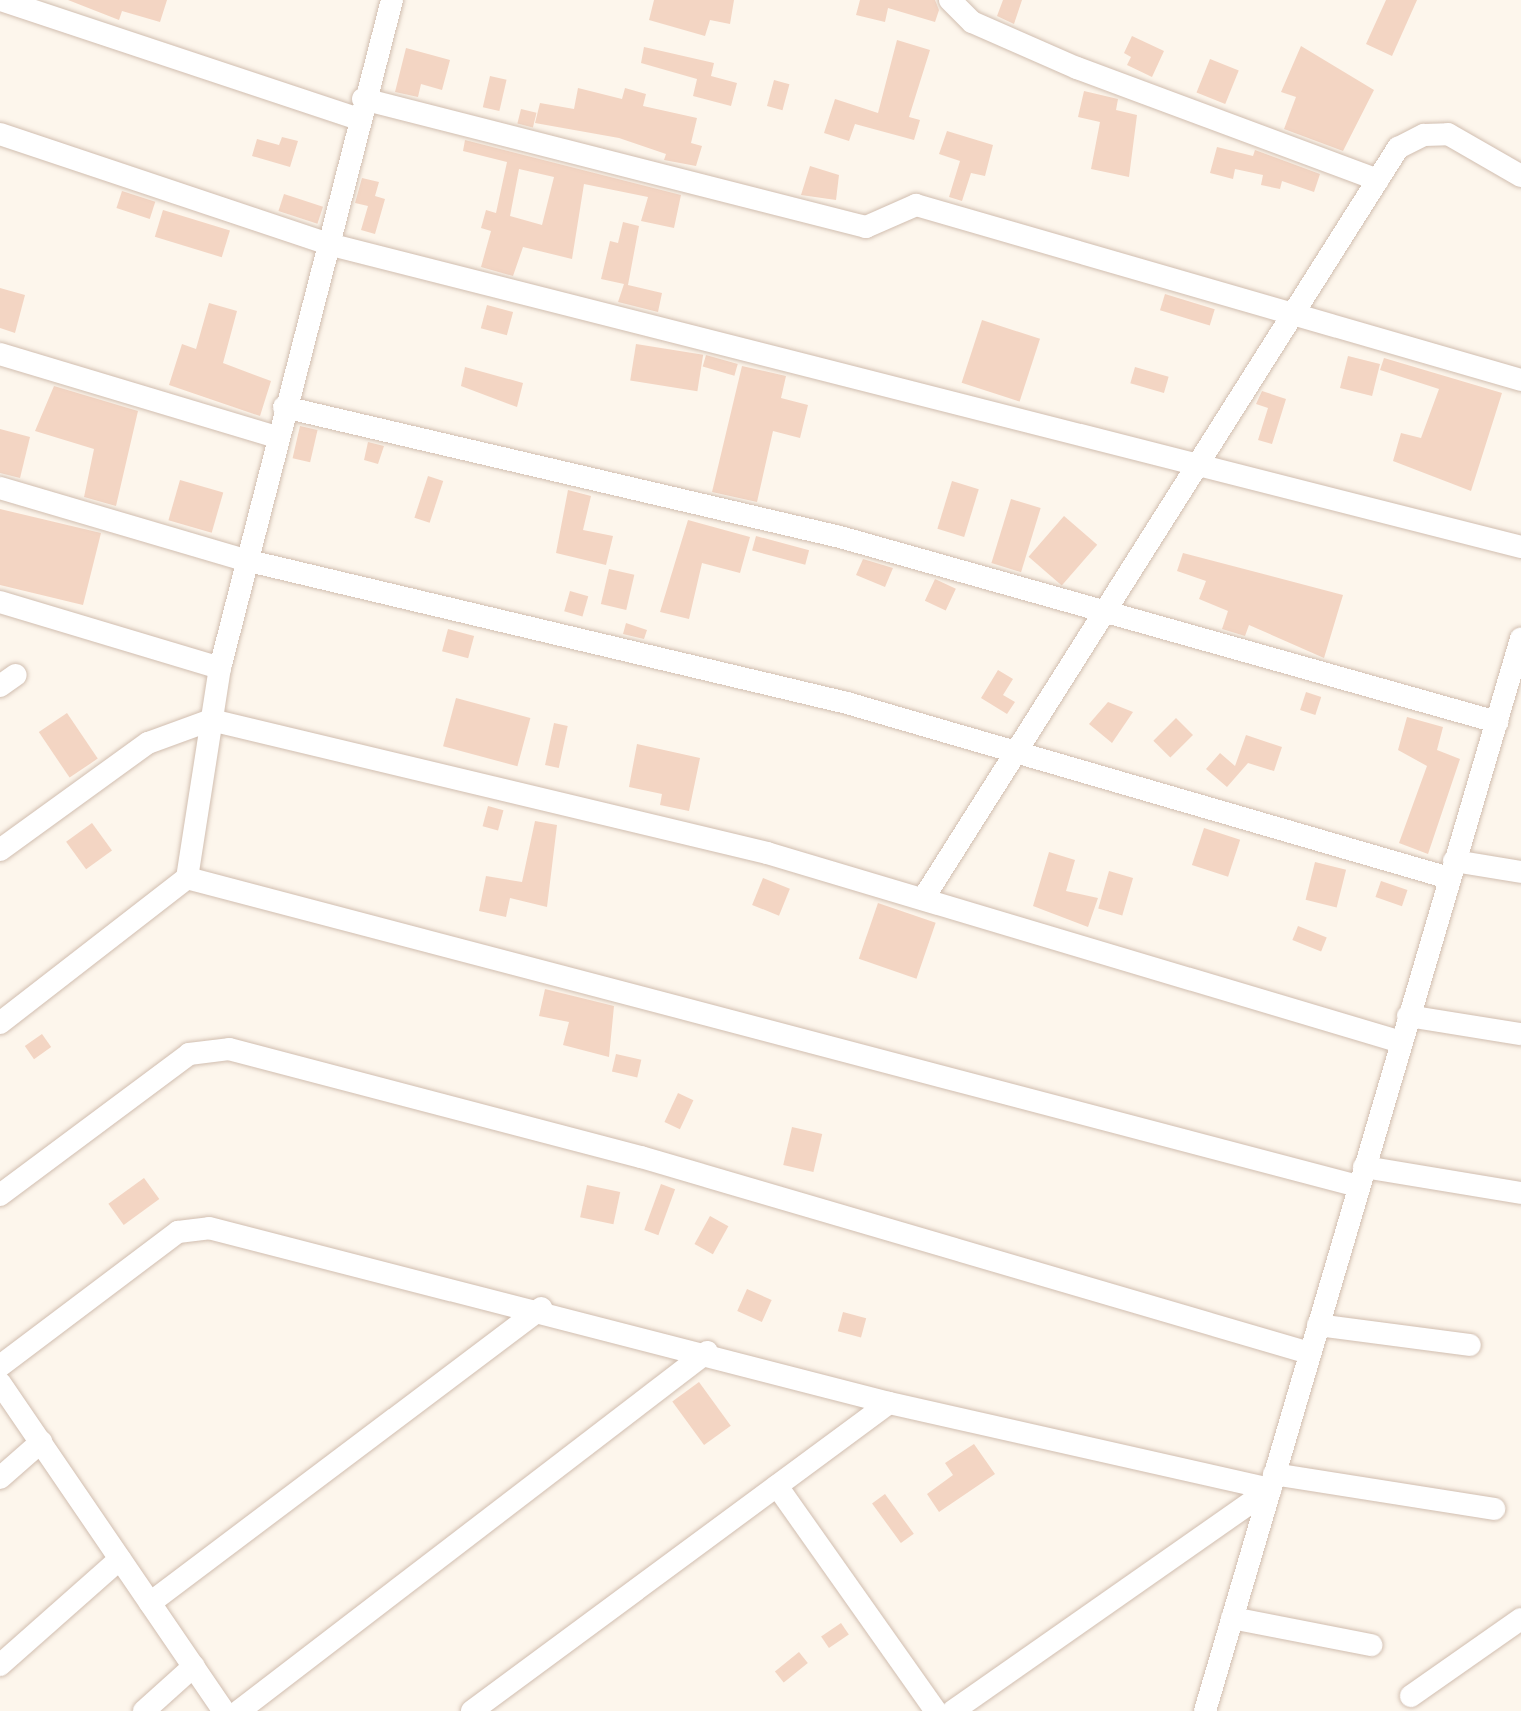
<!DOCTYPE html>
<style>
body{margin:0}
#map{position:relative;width:1521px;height:1711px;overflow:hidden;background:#fdf6ec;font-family:"IBM Plex Sans",sans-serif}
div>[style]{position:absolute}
.building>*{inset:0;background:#f3d5c3;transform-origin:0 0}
.roads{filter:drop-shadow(0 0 2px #d1beb0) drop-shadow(0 0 2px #d1beb0)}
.minor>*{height:22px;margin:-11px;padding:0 11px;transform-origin:11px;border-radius:11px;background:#fff}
span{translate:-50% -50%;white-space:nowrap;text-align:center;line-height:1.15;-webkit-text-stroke:8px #fffaf3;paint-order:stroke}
</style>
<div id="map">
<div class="building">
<i style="clip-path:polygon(68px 0,167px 0,160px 22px,122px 11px,119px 20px)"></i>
<i style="clip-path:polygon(654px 0,734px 0,730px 24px,710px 20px,705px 36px,649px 20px)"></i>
<i style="clip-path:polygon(860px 0,935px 0,939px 10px,935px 22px,888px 8px,885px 22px,856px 15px)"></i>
<i style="clip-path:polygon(1003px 0,1022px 0,1014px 24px,997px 16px)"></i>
<i style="clip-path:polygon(1386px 0,1417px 0,1392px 56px,1366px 44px)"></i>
<i style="clip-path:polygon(1132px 36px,1164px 51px,1152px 77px,1127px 65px,1131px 57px,1124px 53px)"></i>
<i style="clip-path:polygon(897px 40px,930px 50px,909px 117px,920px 120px,914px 140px,855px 124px,849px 141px,824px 133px,835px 99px,878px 113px)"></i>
<i style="clip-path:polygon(1301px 46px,1374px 90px,1343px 151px,1284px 129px,1296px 97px,1281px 92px)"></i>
<i style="clip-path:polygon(644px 47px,714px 63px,711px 76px,737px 83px,731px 106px,693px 96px,697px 79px,641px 63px)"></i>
<i style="clip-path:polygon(406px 48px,450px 60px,442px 90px,421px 84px,418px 97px,395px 92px)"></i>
<i style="left:1210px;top:59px;width:31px;height:36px;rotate:22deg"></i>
<i style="left:490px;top:76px;width:17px;height:32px;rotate:13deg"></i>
<i style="left:774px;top:80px;width:16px;height:27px;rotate:15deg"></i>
<i style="clip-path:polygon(578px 88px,622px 99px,625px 88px,646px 94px,643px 106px,697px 118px,691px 143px,702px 146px,696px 166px,664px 160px,666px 154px,619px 138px,535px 123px,540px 103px,574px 109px)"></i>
<i style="clip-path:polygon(1084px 91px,1118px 99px,1116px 110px,1137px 115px,1129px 177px,1091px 169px,1100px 122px,1078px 117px)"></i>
<i style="left:521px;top:109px;width:16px;height:15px;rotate:14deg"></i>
<i style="clip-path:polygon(947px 131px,993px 145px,985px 176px,971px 173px,962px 201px,949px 197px,960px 161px,939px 154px)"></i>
<i style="clip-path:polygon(282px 137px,298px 141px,290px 167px,252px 156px,257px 139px,279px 145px)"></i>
<i style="clip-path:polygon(evenodd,465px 140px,681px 195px,674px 228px,641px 221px,648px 197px,584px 184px,572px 259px,523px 247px,513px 276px,481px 267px,491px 231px,481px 228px,486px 210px,496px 213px,507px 162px,463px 151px,465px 140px,519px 169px,554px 177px,542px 225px,510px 216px,519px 169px)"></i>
<i style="clip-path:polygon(1217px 147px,1253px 156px,1255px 150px,1320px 174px,1314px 192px,1282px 181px,1280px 189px,1261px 185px,1263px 175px,1235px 169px,1233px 179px,1210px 173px)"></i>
<i style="clip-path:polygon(810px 166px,839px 175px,836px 200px,801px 195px)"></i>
<i style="clip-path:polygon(362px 178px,379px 182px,375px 196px,385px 199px,375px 234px,361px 230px,368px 206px,355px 203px)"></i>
<i style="left:122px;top:191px;width:35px;height:18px;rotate:18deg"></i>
<i style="left:284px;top:194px;width:41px;height:18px;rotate:18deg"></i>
<i style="left:163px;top:210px;width:70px;height:28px;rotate:17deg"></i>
<i style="clip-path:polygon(623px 222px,639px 226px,628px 285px,662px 293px,658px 312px,618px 302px,624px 284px,601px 279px,610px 241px,618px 243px)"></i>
<i style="clip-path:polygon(0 288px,25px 295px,15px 333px,0 328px)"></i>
<i style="left:1165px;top:294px;width:52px;height:17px;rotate:17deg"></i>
<i style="clip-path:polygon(209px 303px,237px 311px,223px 363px,271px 381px,260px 416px,169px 385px,182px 344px,196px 349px)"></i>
<i style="left:487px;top:305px;width:27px;height:24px;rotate:15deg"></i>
<i style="left:982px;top:320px;width:61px;height:66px;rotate:18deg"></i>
<i style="left:636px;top:344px;width:68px;height:37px;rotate:9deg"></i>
<i style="left:706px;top:355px;width:33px;height:12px;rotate:16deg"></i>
<i style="left:1348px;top:356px;width:33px;height:33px;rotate:14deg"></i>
<i style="clip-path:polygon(1384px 358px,1502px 393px,1471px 491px,1393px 461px,1401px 433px,1421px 438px,1439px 389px,1380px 370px)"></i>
<i style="clip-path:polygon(742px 366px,786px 376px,781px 398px,808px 405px,800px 438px,773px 431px,757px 502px,712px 492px)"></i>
<i style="clip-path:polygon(465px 367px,523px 383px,517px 407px,461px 386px)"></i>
<i style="left:1135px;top:367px;width:35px;height:17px;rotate:16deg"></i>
<i style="clip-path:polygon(54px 386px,138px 411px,116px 506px,84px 497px,94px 449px,35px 431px)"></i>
<i style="clip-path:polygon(1262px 391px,1286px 399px,1272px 444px,1258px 440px,1268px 408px,1256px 404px)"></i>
<i style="left:300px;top:426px;width:18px;height:33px;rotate:13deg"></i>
<i style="clip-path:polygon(0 429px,30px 437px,20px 478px,0 473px)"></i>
<i style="clip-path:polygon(368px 442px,384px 446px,378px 464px,364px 460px)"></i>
<i style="left:428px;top:476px;width:16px;height:44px;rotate:18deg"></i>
<i style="left:180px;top:480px;width:45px;height:42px;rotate:16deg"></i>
<i style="left:952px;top:481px;width:28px;height:50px;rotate:17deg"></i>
<i style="clip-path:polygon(568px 490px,591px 496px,583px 530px,613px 536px,606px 565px,556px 553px)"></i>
<i style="left:1011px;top:499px;width:31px;height:67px;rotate:17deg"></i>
<i style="clip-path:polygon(0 509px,101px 533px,83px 605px,0 585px)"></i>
<i style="left:1064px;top:516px;width:44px;height:54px;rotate:41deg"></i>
<i style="clip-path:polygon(688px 520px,750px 537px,740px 573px,702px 563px,689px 619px,660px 612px)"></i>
<i style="left:756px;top:536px;width:55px;height:15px;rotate:15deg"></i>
<i style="clip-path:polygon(1183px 553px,1343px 595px,1324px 658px,1249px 625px,1245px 636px,1222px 629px,1228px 611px,1199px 599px,1206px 581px,1177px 571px)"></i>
<i style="clip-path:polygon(863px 559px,893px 568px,885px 587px,856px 575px)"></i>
<i style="left:609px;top:569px;width:26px;height:36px;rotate:13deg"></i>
<i style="left:935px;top:579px;width:23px;height:24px;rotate:25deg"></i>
<i style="left:570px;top:591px;width:19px;height:21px;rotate:16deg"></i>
<i style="clip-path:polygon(626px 623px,647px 630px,644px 639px,623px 634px)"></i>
<i style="left:448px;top:629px;width:27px;height:23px;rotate:15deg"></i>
<i style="clip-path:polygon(998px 670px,1013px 679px,1003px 695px,1015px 702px,1007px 714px,981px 698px)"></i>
<i style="left:1306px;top:692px;width:16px;height:19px;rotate:18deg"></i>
<i style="left:456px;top:698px;width:77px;height:50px;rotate:15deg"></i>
<i style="clip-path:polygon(1108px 702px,1133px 712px,1112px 743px,1089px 724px)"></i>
<i style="left:67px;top:713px;width:55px;height:34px;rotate:56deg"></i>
<i style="clip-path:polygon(1407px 717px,1443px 727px,1437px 750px,1460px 759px,1428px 854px,1399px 843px,1427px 766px,1398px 750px)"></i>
<i style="left:1176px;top:718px;width:24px;height:32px;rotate:45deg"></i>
<i style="left:554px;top:723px;width:14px;height:43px;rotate:12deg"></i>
<i style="clip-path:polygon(1246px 735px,1282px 747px,1274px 771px,1248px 763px,1227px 787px,1206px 769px,1220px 753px,1235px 766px)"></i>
<i style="clip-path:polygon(637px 744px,700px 758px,689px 811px,660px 805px,662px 794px,629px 787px)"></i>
<i style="left:488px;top:806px;width:16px;height:21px;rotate:15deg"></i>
<i style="clip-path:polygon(535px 821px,557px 825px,547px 907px,510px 898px,506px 917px,479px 911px,486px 876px,522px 882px)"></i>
<i style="left:92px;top:823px;width:34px;height:32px;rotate:54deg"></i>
<i style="left:1204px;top:828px;width:38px;height:39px;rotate:18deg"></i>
<i style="clip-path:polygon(1049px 852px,1075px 860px,1066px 891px,1098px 898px,1088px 927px,1033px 906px)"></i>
<i style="left:1315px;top:862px;width:32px;height:39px;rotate:14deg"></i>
<i style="left:1109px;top:871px;width:25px;height:39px;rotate:16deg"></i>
<i style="left:763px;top:878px;width:29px;height:29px;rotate:22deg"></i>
<i style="left:1381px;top:881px;width:28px;height:17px;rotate:19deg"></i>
<i style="left:878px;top:903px;width:61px;height:59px;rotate:19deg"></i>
<i style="left:1298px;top:926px;width:31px;height:15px;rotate:22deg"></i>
<i style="clip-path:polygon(545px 989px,614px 1006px,609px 1057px,563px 1045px,569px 1022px,539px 1016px)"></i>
<i style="left:42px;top:1034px;width:16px;height:21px;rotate:55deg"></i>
<i style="left:616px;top:1054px;width:26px;height:18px;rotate:13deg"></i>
<i style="left:678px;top:1093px;width:17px;height:32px;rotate:25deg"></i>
<i style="left:792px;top:1127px;width:31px;height:39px;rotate:13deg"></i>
<i style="left:144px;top:1178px;width:26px;height:44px;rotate:54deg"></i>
<i style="left:661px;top:1184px;width:15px;height:49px;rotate:20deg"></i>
<i style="left:587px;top:1185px;width:34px;height:33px;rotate:12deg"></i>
<i style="left:710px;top:1216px;width:21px;height:32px;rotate:29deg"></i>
<i style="left:747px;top:1289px;width:27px;height:24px;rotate:24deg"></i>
<i style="left:843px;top:1312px;width:24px;height:20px;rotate:15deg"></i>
<i style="left:699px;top:1382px;width:54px;height:33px;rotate:54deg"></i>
<i style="clip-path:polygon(974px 1444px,995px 1474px,939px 1512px,927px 1494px,953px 1475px,945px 1463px)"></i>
<i style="left:885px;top:1494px;width:49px;height:16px;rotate:54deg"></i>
<i style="left:841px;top:1623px;width:14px;height:24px;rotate:56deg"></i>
<i style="left:799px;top:1652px;width:14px;height:31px;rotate:51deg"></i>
</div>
<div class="roads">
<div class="minor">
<i style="left:1px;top:0;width:377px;rotate:18.4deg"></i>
<i style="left:950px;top:0;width:31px;rotate:45deg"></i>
<i style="left:972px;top:22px;width:115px;rotate:23.7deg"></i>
<i style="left:1077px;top:68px;width:321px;rotate:20.4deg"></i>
<i style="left:363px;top:99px;width:519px;rotate:14.28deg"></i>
<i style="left:866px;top:227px;width:55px;rotate:-23.7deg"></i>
<i style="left:916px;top:205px;width:630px;rotate:16.13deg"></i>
<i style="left:0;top:134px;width:350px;rotate:18.5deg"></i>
<i style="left:332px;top:245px;width:1227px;rotate:14.25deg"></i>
<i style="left:0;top:354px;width:288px;rotate:16.7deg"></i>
<i style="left:284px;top:407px;width:571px;rotate:13.16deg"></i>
<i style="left:840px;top:537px;width:683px;rotate:15.73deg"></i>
<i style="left:0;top:488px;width:255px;rotate:16.4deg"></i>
<i style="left:245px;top:560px;width:619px;rotate:13.36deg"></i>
<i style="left:847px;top:703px;width:627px;rotate:16.21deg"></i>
<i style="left:0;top:602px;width:230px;rotate:16.7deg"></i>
<i style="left:0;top:686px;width:19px;rotate:-35deg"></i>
<i style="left:0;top:850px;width:183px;rotate:-35.9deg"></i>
<i style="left:148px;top:743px;width:67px;rotate:-20.1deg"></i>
<i style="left:211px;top:720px;width:572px;rotate:13.45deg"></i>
<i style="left:767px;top:853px;width:662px;rotate:16.6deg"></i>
<i style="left:1454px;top:861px;width:68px;rotate:9.3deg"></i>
<i style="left:187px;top:878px;width:1211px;rotate:14.74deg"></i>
<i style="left:923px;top:899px;width:889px;rotate:-57.69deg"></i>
<i style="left:1398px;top:148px;width:29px;rotate:-27deg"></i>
<i style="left:1424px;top:135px;width:24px;rotate:-2deg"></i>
<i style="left:1448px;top:134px;width:84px;rotate:29.9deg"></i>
<i style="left:1408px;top:1016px;width:114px;rotate:9.1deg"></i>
<i style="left:0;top:1023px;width:237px;rotate:-37.8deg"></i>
<i style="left:187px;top:878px;width:213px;rotate:-81.1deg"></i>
<i style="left:220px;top:668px;width:690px;rotate:-75.56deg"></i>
<i style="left:1364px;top:1167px;width:159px;rotate:9.4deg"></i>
<i style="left:0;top:1195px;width:236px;rotate:-36.7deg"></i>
<i style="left:189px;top:1054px;width:40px;rotate:-7.1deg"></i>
<i style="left:229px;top:1049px;width:426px;rotate:14.7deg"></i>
<i style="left:641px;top:1157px;width:696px;rotate:16.35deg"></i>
<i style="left:1318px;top:1325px;width:153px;rotate:7.5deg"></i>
<i style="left:0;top:1366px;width:223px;rotate:-37deg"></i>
<i style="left:178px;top:1232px;width:31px;rotate:-7deg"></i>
<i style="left:209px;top:1228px;width:702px;rotate:14.43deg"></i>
<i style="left:889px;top:1403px;width:391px;rotate:12.7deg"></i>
<i style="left:0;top:1383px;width:397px;rotate:55.7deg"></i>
<i style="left:1274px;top:1474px;width:223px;rotate:9deg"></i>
<i style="left:0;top:1478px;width:55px;rotate:-41.3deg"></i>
<i style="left:777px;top:1486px;width:276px;rotate:54.8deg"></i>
<i style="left:150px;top:1603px;width:490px;rotate:-37deg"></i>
<i style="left:1232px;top:1618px;width:142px;rotate:11deg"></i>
<i style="left:0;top:1665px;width:160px;rotate:-41.5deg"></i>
<i style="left:1411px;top:1696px;width:134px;rotate:-35deg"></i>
<i style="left:144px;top:1711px;width:67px;rotate:-42deg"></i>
<i style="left:239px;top:1711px;width:590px;rotate:-37.49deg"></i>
<i style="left:472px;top:1711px;width:518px;rotate:-36.45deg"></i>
<i style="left:953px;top:1711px;width:387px;rotate:-35deg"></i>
<i style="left:1205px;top:1711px;width:1118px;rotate:-73.58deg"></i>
</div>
</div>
</div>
